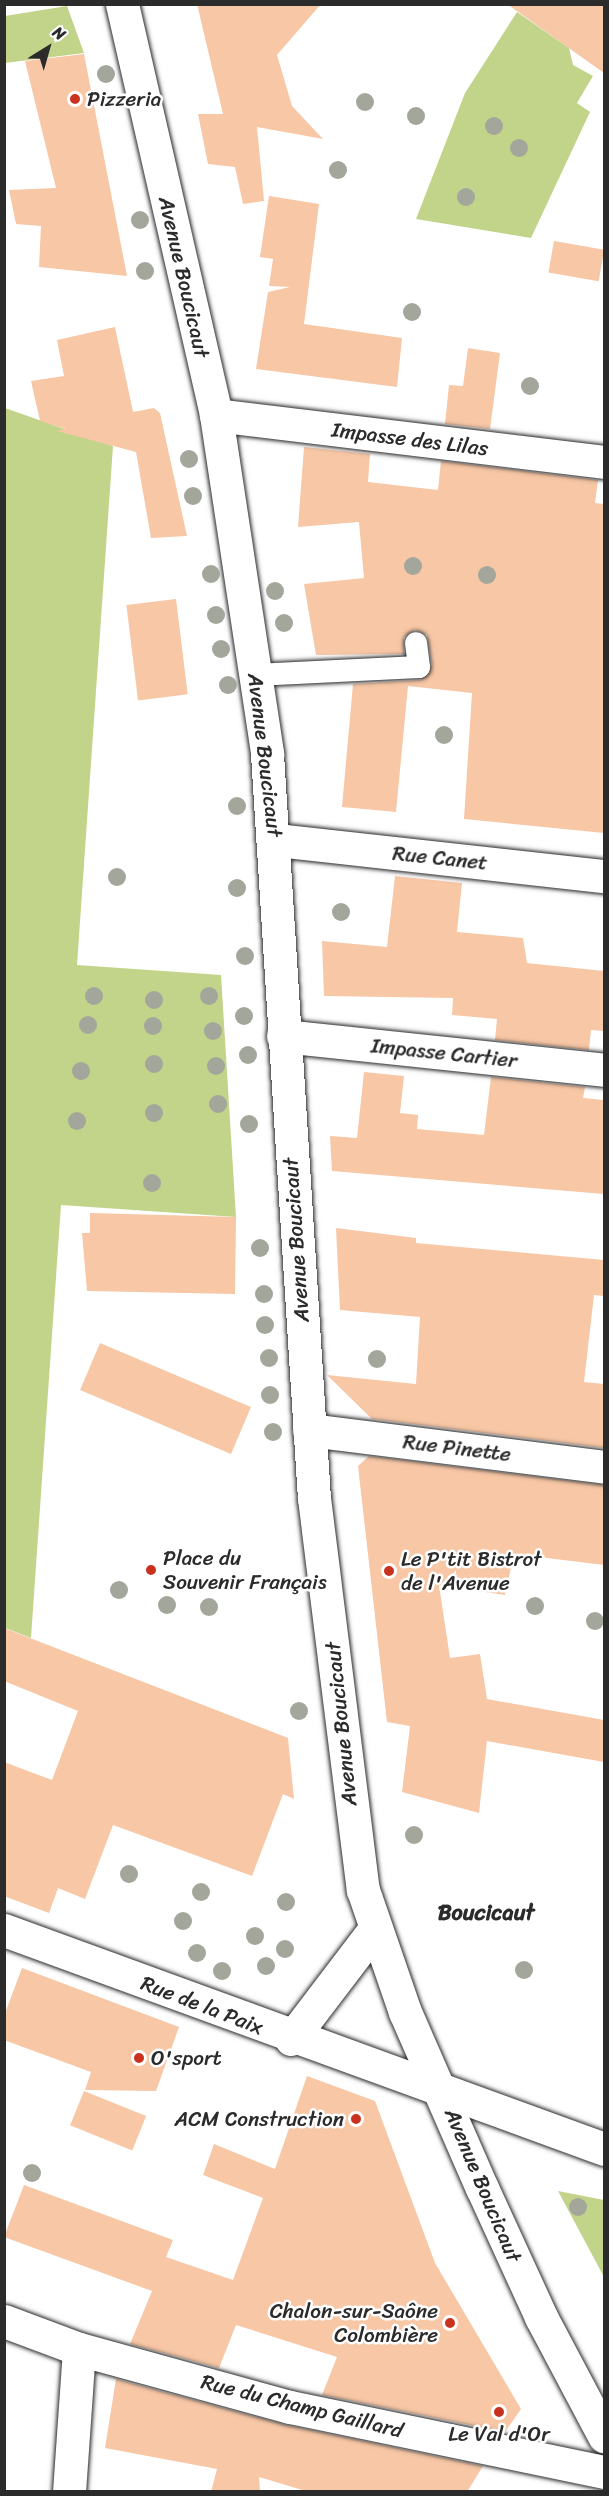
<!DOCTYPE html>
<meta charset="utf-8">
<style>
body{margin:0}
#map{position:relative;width:609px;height:2496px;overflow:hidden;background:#fff;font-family:Sriracha,sans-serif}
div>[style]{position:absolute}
.green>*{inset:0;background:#c2d489}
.building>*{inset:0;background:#f7c7a6;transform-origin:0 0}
.roads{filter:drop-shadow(0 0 2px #2b2b2b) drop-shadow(0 0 2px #2b2b2b)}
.service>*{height:22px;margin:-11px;padding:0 11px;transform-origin:11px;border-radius:11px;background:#fff}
.minor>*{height:33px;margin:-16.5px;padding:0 16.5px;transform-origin:16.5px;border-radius:16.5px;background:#fff}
.secondary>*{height:33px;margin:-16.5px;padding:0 16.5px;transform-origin:16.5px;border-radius:16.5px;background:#fff}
.trees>*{width:18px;height:18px;margin:-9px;border-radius:50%;background:#a3a69a}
.dots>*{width:16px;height:16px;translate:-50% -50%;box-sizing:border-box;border:3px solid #fff;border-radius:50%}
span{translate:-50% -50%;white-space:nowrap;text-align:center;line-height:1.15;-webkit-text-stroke:5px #fff;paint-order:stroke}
.poi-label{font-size:21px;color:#2b2b2b}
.left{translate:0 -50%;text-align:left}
.right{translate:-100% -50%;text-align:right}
.street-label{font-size:21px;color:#2b2b2b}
.neighbourhood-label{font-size:22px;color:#2b2b2b;font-weight:700}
.frame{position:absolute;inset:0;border:6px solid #2b2b2b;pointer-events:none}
.north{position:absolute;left:18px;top:18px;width:60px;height:60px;-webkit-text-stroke:4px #fff;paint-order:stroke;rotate:37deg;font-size:16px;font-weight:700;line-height:24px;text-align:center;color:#2b2b2b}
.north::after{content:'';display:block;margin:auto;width:21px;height:27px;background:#2b2b2b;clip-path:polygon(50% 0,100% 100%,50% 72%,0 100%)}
</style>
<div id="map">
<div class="green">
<i style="clip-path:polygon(67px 6px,84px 53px,5px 63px,5px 16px)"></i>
<i style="clip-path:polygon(517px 12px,569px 48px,573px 65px,593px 76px,577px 103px,590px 112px,531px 238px,416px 219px,465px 93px)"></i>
<i style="clip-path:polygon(5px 408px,113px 446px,77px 965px,221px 975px,236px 1217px,61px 1205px,31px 1638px,5px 1628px)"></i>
<i style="clip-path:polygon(558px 2191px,604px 2200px,604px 2277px)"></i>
</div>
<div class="building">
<i style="clip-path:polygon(197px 4px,321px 4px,277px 55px,292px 106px,323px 139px,257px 127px,264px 201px,243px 204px,235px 167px,208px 164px,198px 114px,223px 114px)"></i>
<i style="clip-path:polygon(507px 4px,604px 4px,604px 73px)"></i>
<i style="clip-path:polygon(84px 54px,98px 126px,127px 276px,39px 267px,41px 226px,16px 224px,9px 190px,56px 188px,25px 61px)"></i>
<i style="clip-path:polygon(269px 196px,319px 204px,304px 324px,402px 338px,397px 387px,256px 369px,268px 292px,290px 287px,269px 286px,273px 259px,260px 257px)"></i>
<i style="left:554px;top:241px;width:51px;height:32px;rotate:10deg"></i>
<i style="clip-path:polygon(115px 327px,133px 412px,154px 408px,160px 413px,187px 536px,151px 538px,136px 452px,57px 431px,66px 429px,40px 421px,31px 381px,64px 376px,57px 340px)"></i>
<i style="clip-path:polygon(468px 348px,500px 353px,490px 429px,445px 424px,449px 385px,463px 386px)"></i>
<i style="clip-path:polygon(304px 447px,370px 454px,368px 482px,438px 490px,441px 461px,598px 480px,595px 503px,604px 504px,604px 833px,464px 819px,472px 693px,408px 686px,396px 812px,342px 807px,353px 684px,420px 680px,432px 665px,427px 635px,415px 630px,404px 637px,404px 654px,316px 655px,304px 584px,364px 578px,359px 522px,298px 527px)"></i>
<i style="left:176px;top:599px;width:96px;height:50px;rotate:83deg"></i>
<i style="clip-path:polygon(395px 876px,462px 883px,457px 932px,523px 938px,527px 963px,604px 971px,604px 1031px,591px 1030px,589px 1050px,495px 1040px,497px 1019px,452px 1015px,453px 998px,324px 996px,322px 941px,387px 947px)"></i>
<i style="clip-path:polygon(364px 1072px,404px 1076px,400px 1113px,418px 1115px,417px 1129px,484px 1135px,491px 1077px,585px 1087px,583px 1098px,604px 1100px,604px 1194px,332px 1171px,330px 1136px,357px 1138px)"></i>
<i style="clip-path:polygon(90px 1213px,236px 1217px,235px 1294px,87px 1291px,82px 1233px,90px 1233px)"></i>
<i style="clip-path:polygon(336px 1228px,416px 1238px,416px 1243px,604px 1260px,604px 1296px,594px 1295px,584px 1382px,604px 1384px,604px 1448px,372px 1419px,327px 1375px,416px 1384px,420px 1317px,340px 1310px)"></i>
<i style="left:100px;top:1343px;width:164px;height:51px;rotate:23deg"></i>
<i style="clip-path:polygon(369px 1456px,604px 1485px,604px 1565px,514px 1554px,505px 1595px,439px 1585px,450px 1658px,480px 1654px,487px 1699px,604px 1720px,604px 1762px,487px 1741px,479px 1813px,402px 1792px,410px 1726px,387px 1722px,358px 1466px)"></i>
<i style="clip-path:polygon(4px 1628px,288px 1738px,294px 1799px,283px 1794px,252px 1876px,113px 1825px,85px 1899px,58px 1888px,49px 1913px,4px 1896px,4px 1762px,52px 1780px,78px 1711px,4px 1681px)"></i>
<i style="clip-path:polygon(22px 1968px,179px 2027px,156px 2091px,85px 2090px,91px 2072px,4px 2040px,4px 2016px)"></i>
<i style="clip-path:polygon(307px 2076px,375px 2101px,435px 2263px,521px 2409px,505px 2432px,322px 2395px,337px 2357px,236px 2325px,219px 2368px,130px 2344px,152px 2291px,4px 2237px,24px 2185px,173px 2240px,166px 2257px,233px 2280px,263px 2198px,203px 2175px,214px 2144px,275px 2169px)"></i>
<i style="left:84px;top:2091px;width:67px;height:37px;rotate:22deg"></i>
<i style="clip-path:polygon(116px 2379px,286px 2425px,483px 2466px,467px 2492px,309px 2492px,259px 2477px,260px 2492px,211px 2492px,217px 2469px,105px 2448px)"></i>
</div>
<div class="roads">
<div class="service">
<i style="left:255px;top:675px;width:164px;rotate:-2.8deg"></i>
<i style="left:419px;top:667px;width:24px;rotate:-97deg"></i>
</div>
<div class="minor">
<i style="left:216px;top:415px;width:391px;rotate:6.9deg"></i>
<i style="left:276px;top:840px;width:330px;rotate:6.3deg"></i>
<i style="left:283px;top:1036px;width:323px;rotate:6deg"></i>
<i style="left:309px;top:1430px;width:297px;rotate:7.1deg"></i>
<i style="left:4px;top:1930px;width:639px;rotate:20.05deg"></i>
<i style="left:291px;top:2039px;width:137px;rotate:-52.7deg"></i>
<i style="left:4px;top:2321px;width:80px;rotate:20.5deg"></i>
<i style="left:79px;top:2349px;width:219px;rotate:15.4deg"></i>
<i style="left:290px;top:2407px;width:321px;rotate:11.7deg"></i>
<i style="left:69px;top:2492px;width:143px;rotate:-86deg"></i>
</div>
<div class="secondary">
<i style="left:122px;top:4px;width:422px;rotate:77.1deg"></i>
<i style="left:216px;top:415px;width:343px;rotate:81.4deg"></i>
<i style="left:267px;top:754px;width:745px;rotate:86.39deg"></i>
<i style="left:314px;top:1498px;width:395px;rotate:82.9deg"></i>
<i style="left:363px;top:1890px;width:129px;rotate:71deg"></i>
<i style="left:405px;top:2012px;width:192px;rotate:66.4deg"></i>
<i style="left:482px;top:2188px;width:142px;rotate:65.4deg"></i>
<i style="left:541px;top:2317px;width:135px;rotate:62.1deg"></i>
</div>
</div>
<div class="trees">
<i style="left:106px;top:74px"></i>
<i style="left:365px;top:102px"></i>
<i style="left:416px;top:116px"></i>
<i style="left:494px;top:126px"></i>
<i style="left:519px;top:148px"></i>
<i style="left:338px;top:170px"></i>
<i style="left:466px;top:197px"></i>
<i style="left:140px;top:220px"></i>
<i style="left:145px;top:271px"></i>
<i style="left:412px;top:312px"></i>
<i style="left:530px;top:386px"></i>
<i style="left:189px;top:459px"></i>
<i style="left:193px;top:496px"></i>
<i style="left:413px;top:566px"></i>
<i style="left:211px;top:574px"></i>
<i style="left:487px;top:575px"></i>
<i style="left:275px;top:591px"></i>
<i style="left:216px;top:615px"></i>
<i style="left:284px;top:623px"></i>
<i style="left:221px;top:649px"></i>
<i style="left:228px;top:685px"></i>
<i style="left:444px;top:735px"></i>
<i style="left:237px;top:806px"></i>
<i style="left:117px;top:877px"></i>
<i style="left:237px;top:888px"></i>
<i style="left:341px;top:912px"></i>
<i style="left:245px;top:956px"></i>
<i style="left:94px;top:996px"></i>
<i style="left:209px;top:996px"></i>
<i style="left:154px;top:1000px"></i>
<i style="left:244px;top:1016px"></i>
<i style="left:88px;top:1025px"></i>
<i style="left:153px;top:1026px"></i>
<i style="left:213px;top:1031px"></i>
<i style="left:248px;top:1055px"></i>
<i style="left:154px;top:1064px"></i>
<i style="left:216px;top:1066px"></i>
<i style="left:81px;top:1071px"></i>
<i style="left:218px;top:1104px"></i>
<i style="left:154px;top:1113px"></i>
<i style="left:77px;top:1121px"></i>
<i style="left:249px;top:1124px"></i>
<i style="left:152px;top:1183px"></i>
<i style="left:260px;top:1248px"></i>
<i style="left:264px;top:1294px"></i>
<i style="left:265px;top:1325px"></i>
<i style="left:269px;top:1358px"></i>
<i style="left:377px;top:1359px"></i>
<i style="left:270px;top:1395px"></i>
<i style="left:273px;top:1432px"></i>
<i style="left:119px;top:1590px"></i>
<i style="left:167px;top:1605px"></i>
<i style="left:535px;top:1606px"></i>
<i style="left:209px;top:1607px"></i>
<i style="left:595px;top:1621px"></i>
<i style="left:299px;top:1711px"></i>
<i style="left:414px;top:1835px"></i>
<i style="left:129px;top:1874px"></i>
<i style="left:201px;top:1892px"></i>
<i style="left:286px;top:1902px"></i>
<i style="left:183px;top:1921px"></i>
<i style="left:255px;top:1936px"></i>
<i style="left:285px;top:1949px"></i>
<i style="left:197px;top:1953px"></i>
<i style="left:266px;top:1966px"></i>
<i style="left:524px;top:1970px"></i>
<i style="left:222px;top:1971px"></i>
<i style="left:32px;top:2173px"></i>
<i style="left:578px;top:2207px"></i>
</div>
<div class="dots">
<i style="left:75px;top:99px;background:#c8321e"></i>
<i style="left:151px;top:1570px;background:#c8321e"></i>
<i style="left:389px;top:1571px;background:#c8321e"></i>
<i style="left:139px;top:2058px;background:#c8321e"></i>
<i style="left:356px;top:2119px;background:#c8321e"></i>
<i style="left:450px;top:2323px;background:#c8321e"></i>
<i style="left:499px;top:2412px;background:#c8321e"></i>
</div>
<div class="poi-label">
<span class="left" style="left:87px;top:99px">Pizzeria</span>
<span class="left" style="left:163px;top:1570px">Place du<br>Souvenir Français</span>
<span class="left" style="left:401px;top:1571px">Le P'tit Bistrot<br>de l'Avenue</span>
<span class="left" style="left:151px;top:2058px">O'sport</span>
<span class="right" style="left:344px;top:2119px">ACM Construction</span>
<span class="right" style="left:438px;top:2323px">Chalon-sur-Saône<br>Colombière</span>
<span style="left:499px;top:2434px">Le Val d'Or</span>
</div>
<div class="street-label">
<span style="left:184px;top:277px;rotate:77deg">Avenue Boucicaut</span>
<span style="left:410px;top:439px;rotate:7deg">Impasse des Lilas</span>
<span style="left:265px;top:755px;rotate:83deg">Avenue Boucicaut</span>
<span style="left:440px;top:858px;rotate:6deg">Rue Canet</span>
<span style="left:444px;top:1053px;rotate:6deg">Impasse Cartier</span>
<span style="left:296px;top:1240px;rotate:-94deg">Avenue Boucicaut</span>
<span style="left:457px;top:1448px;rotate:7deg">Rue Pinette</span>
<span style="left:341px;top:1724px;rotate:-96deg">Avenue Boucicaut</span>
<span style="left:202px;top:2005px;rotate:21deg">Rue de la Paix</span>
<span style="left:483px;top:2185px;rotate:67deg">Avenue Boucicaut</span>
<span style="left:302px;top:2406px;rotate:14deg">Rue du Champ Gaillard</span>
</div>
<div class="neighbourhood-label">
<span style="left:486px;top:1913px">Boucicaut</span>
</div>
<div class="frame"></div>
<div class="north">N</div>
</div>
